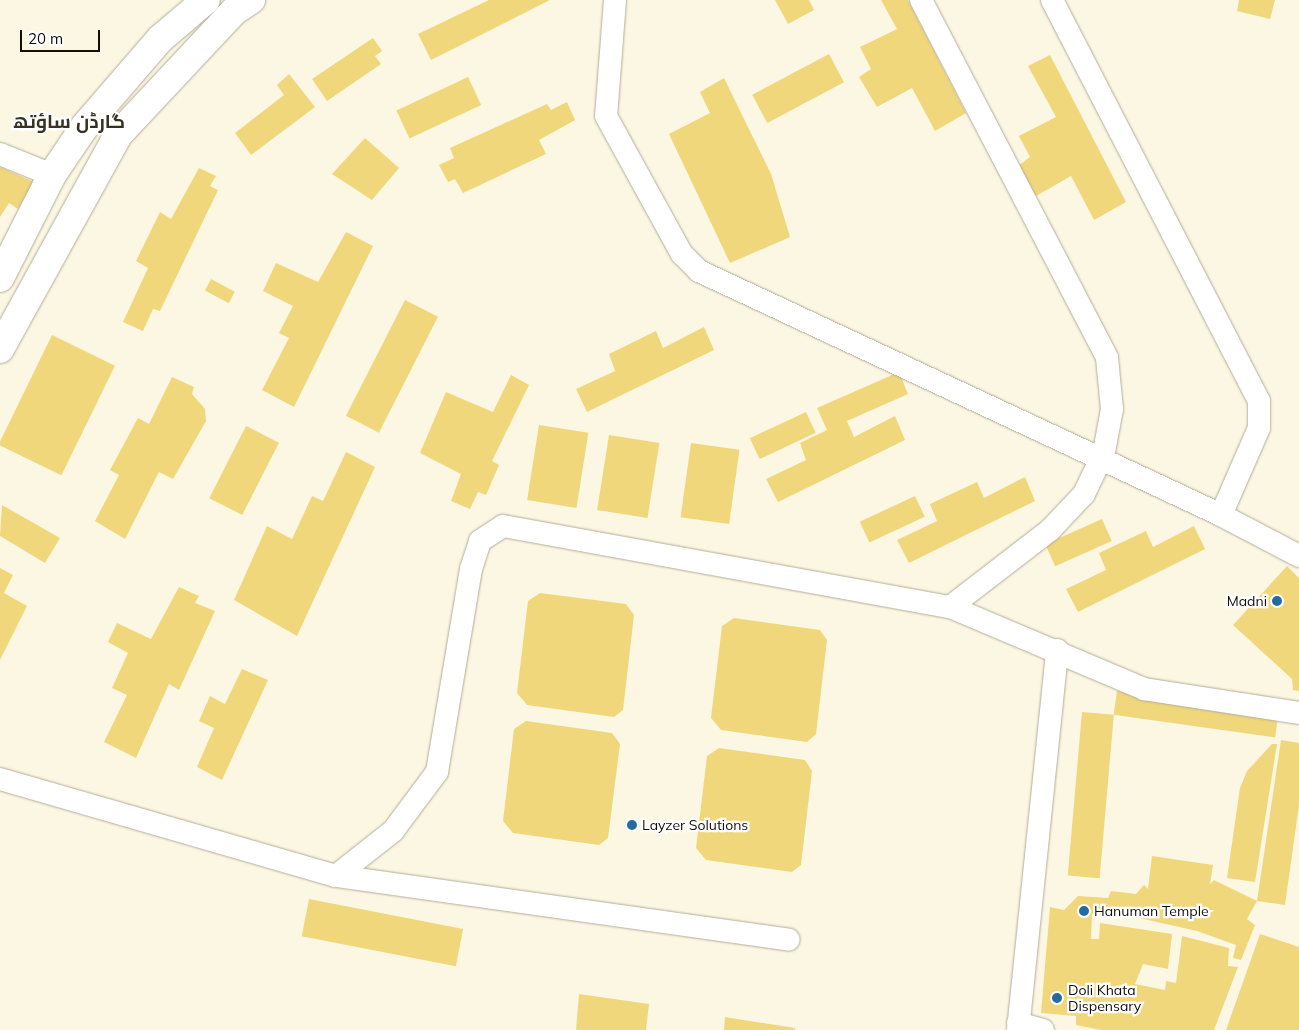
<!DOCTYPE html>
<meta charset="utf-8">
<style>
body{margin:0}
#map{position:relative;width:1299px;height:1030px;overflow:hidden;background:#fcf7e3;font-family:Mulish,Cairo,sans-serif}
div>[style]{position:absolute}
.building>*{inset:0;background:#f0d77b;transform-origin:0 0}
.roads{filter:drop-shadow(0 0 1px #b2ad9a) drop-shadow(0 0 1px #b2ad9a)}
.street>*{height:22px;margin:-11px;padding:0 11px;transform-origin:11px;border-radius:11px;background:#fff}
.secondary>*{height:28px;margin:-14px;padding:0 14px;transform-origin:14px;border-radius:14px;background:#fff}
.dots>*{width:14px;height:14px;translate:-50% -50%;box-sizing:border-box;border:2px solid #fff;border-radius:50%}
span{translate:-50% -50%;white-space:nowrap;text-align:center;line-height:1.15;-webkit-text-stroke:4.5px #fff;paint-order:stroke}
.poi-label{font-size:14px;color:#110f08}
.right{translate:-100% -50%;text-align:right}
.left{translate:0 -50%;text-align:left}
.district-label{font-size:19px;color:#373324;font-weight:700}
.scale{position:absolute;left:20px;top:30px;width:80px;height:22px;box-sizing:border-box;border:2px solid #110f08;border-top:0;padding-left:6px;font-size:15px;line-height:18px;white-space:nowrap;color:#110f08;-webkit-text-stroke:4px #fff;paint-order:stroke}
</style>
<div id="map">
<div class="building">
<i style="clip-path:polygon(489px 0,550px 0,431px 60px,418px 34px)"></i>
<i style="clip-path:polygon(775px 0,809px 0,814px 10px,788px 24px)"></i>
<i style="clip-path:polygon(881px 0,908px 0,966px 113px,935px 131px,912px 88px,877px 107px,859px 77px,871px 69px,860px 47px,897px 29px)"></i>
<i style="clip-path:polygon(1239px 0,1275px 0,1270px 19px,1237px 11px)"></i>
<i style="clip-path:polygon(373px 38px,382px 51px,375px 56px,381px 64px,327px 101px,312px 79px)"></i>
<i style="left:829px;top:54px;width:32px;height:87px;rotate:62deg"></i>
<i style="clip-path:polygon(1050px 55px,1126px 202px,1094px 220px,1071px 176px,1036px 196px,1018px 166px,1030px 157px,1019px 136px,1056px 117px,1028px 66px)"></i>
<i style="clip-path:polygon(289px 74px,315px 107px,251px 155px,235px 133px,284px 95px,277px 85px)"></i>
<i style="left:468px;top:77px;width:31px;height:79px;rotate:65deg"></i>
<i style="clip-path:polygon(724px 78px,771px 174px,790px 237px,730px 263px,669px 134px,710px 113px,700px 92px)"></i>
<i style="clip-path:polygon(567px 102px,575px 120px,539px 140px,546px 154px,463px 193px,455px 179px,448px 182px,439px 165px,454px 158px,450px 148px,547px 104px,551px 110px)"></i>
<i style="clip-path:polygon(365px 138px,399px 168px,372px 200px,332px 174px)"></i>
<i style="clip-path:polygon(0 167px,34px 182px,18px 209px,9px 203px,0 217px)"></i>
<i style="clip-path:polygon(199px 168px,216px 176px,210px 186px,218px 190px,160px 311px,153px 309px,143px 331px,123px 322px,148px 268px,136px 261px,160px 212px,171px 219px)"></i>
<i style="clip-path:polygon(346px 232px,373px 246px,294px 407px,262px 390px,289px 338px,279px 333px,293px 306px,263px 291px,276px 263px,318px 282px)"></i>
<i style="left:211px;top:279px;width:27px;height:13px;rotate:28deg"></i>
<i style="left:405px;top:300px;width:37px;height:130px;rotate:27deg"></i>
<i style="clip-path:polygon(704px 327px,714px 350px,587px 412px,576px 389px,615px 371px,609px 354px,656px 331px,663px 348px)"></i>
<i style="left:52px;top:335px;width:70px;height:122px;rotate:26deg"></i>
<i style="clip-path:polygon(899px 372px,908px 394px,847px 421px,854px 437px,895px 416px,905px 440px,778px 502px,766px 479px,806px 460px,800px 443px,827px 430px,817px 408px)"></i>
<i style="clip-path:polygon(511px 375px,529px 385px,492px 461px,499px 465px,486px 495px,478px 492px,470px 509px,451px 501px,461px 474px,420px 453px,446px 392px,493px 412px)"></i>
<i style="clip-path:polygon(172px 377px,194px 387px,192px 394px,205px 409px,206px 421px,173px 479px,159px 472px,125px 539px,95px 521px,119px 475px,110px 470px,138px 418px,149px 424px)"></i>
<i style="left:806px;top:412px;width:23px;height:62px;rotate:65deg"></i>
<i style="left:539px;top:425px;width:50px;height:76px;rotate:9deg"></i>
<i style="left:246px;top:426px;width:37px;height:81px;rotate:27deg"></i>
<i style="left:609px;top:435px;width:51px;height:76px;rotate:9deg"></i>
<i style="left:691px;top:443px;width:49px;height:75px;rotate:8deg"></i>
<i style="clip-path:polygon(346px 452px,375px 467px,297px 636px,234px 600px,267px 526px,292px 539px,312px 496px,323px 501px)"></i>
<i style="clip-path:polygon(1025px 477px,1035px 501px,909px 563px,897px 540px,937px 521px,930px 504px,977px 482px,984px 498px)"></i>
<i style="left:915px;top:496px;width:23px;height:61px;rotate:65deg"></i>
<i style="clip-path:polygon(2px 505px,60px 538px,45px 563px,0 536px)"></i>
<i style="left:1102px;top:519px;width:24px;height:62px;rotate:66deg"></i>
<i style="clip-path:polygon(1194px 526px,1205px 549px,1078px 612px,1066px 589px,1106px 570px,1099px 553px,1146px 531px,1153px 547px)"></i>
<i style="clip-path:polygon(1287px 566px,1299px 578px,1299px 691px,1293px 690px,1292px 679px,1233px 625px)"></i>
<i style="clip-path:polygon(0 568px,13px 575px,4px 593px,27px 606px,0 660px)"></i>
<i style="clip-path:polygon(179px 587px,199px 596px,195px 603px,215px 611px,179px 690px,169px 684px,136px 758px,104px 742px,127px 695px,112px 688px,128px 653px,108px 642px,117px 623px,151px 639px)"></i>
<i style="clip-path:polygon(540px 593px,626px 604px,634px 615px,623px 710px,614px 717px,527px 705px,517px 693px,528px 601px)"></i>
<i style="clip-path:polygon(734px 618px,820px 630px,827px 640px,816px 734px,807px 742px,721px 730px,711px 718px,722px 626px)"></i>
<i style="clip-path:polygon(242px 669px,268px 680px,222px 780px,197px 767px,214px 728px,199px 721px,210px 696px,225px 704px)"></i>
<i style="left:1117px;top:691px;width:163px;height:24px;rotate:8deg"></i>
<i style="left:1082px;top:712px;width:32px;height:164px;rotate:5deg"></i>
<i style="clip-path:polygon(526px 721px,612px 733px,620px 744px,608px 838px,599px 845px,513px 833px,503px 821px,514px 729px)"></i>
<i style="clip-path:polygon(1281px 740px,1299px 743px,1299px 805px,1285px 905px,1257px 901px,1247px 919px,1255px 925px,1241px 960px,1233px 958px,1236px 945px,1197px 931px,1135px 917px,1092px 914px,1091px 939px,1099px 939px,1100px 923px,1172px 934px,1168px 969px,1143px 964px,1135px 984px,1165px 990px,1166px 981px,1176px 983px,1182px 936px,1229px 948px,1228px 966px,1238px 967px,1214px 1030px,1101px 1030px,1076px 1025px,1076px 1016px,1041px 1013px,1050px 907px,1064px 910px,1078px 896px,1108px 898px,1111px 891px,1136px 894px,1144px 885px,1148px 889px,1152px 856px,1213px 865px,1210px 884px,1214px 880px,1257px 901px)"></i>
<i style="clip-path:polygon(1272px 744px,1277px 744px,1255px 882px,1227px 878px,1240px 788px,1247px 771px)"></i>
<i style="clip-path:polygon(719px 748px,805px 760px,812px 771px,801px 865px,792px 872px,706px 860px,696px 848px,707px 756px)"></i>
<i style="left:309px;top:899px;width:157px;height:38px;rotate:11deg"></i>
<i style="clip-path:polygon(1260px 934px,1299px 947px,1299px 1030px,1226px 1030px)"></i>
<i style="clip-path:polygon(579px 994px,649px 1004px,646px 1030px,576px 1030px)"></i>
<i style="clip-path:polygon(725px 1017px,795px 1028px,795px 1030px,724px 1030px)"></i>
</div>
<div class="roads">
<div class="street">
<i style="left:615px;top:0;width:116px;rotate:94.4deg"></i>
<i style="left:606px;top:116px;width:158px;rotate:61.2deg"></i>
<i style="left:682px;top:254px;width:24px;rotate:45deg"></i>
<i style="left:699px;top:271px;width:576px;rotate:25.05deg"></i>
<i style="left:1221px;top:515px;width:88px;rotate:27.7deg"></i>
<i style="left:921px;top:0;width:403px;rotate:62.5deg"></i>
<i style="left:1107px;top:358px;width:51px;rotate:84.4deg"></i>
<i style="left:1112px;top:409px;width:44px;rotate:100.5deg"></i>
<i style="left:1104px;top:452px;width:47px;rotate:115.5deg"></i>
<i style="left:1084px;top:494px;width:50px;rotate:133.4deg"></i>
<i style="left:1050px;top:530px;width:126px;rotate:142.4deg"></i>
<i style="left:1052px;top:0;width:451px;rotate:62.7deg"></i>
<i style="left:1259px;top:401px;width:27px;rotate:90deg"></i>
<i style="left:1259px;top:428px;width:95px;rotate:113.6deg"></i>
<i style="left:0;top:154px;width:56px;rotate:22deg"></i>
<i style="left:0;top:779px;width:350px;rotate:16.1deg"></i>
<i style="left:336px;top:876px;width:73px;rotate:-38.3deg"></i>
<i style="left:393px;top:831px;width:74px;rotate:-53.3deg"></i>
<i style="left:437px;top:772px;width:206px;rotate:-80.5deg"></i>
<i style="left:471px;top:569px;width:29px;rotate:-72deg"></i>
<i style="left:480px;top:541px;width:27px;rotate:-33deg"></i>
<i style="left:503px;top:526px;width:454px;rotate:10.3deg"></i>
<i style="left:950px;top:607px;width:211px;rotate:22.9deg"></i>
<i style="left:1144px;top:689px;width:157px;rotate:8.8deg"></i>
<i style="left:336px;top:876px;width:457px;rotate:8deg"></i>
<i style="left:1018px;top:1023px;width:26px;rotate:16deg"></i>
<i style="left:1018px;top:1030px;width:382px;rotate:-84.1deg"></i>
</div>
<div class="secondary">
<i style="left:0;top:278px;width:115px;rotate:-63.2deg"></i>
<i style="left:52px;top:175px;width:59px;rotate:-56deg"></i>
<i style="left:85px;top:126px;width:115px;rotate:-49.2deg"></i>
<i style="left:160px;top:39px;width:60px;rotate:-40.3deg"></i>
<i style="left:0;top:349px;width:244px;rotate:-61.1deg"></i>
<i style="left:118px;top:135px;width:168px;rotate:-46.9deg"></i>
<i style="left:233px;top:12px;width:22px;rotate:-34deg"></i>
</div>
</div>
<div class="dots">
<i style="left:1277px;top:601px;background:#246ca0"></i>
<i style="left:632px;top:825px;background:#246ca0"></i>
<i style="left:1084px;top:911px;background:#246ca0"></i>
<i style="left:1057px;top:998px;background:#246ca0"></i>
</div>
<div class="poi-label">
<span class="right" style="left:1267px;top:601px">Madni</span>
<span class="left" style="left:642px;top:825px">Layzer Solutions</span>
<span class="left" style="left:1094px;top:911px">Hanuman Temple</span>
<span class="left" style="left:1068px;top:998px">Doli Khata<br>Dispensary</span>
</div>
<div class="district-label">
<span style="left:69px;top:122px">گارڈن ساؤتھ</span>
</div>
<div class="scale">20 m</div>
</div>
